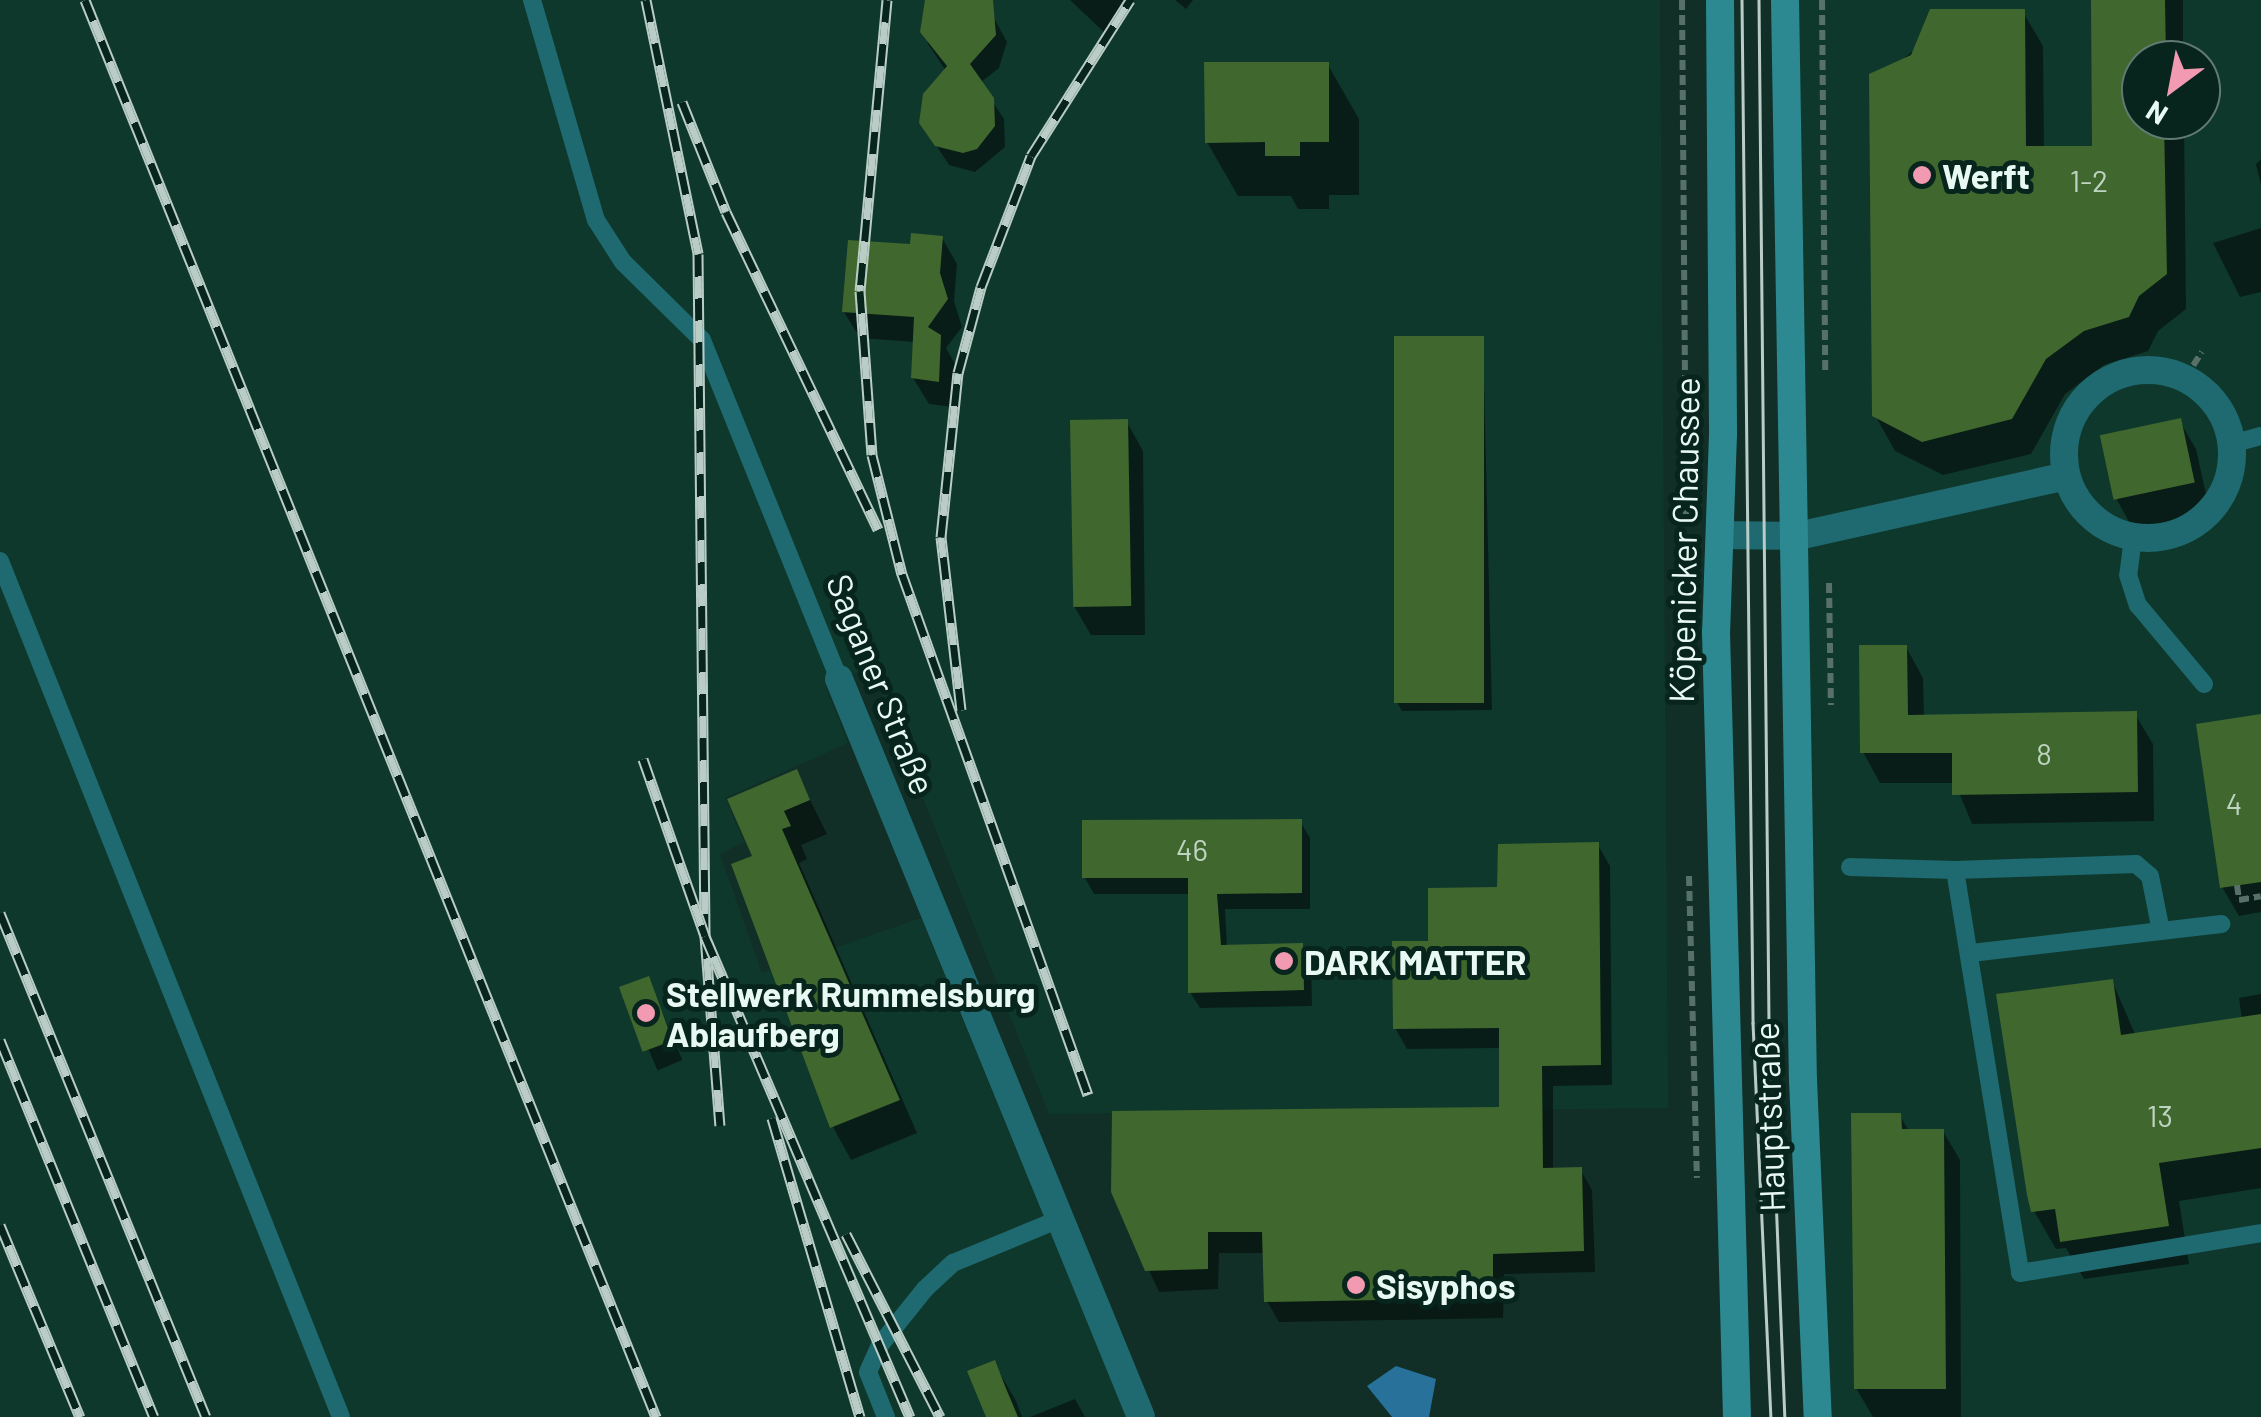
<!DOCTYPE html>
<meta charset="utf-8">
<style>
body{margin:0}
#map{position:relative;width:2261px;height:1417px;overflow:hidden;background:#112f26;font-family:Barlow,sans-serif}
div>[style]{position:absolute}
.built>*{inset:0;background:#0f382c}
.water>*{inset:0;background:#27719a}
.shadow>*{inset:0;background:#0007;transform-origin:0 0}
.building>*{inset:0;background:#40672d;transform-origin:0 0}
.path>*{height:6px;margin-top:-3px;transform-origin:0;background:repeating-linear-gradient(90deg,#577169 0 10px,transparent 0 15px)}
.service>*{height:18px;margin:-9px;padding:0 9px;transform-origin:9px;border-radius:9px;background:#1f6970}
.minor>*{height:28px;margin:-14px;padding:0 14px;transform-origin:14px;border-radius:14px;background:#1f6970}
.minor>.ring{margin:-14px;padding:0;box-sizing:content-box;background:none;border:28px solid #1f6970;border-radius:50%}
.secondary>*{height:28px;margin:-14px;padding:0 14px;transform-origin:14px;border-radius:14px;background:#2c8992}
.tram>*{height:2.5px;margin:-1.25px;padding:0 1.25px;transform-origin:1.25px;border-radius:1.25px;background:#b9ccc6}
.rail>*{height:11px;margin-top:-5.5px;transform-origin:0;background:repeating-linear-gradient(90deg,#07251c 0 22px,#b9ccc6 0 44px);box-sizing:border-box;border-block:2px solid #b9ccc6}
.dots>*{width:28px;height:28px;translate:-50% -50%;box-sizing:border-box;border:5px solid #07251c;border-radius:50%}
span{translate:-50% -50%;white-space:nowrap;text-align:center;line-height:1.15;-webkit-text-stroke:10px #07251c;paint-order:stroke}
.number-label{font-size:30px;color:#bed4c2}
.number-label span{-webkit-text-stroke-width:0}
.poi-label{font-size:35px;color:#e8f9f3;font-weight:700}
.left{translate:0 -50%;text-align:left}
.street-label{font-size:35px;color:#e8f9f3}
.north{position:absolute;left:2121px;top:40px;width:100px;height:100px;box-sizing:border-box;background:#07251c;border:2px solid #617a72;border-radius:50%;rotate:212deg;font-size:28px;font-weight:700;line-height:40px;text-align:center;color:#e8f9f3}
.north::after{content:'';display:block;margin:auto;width:35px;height:45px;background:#f19ab2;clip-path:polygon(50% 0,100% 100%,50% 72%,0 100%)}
</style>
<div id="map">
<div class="built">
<i style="clip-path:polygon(0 0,1660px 0,1668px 1108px,1049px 1114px,871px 667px,825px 685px,848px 743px,725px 798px,744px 842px,720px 854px,762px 973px,921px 918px,1126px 1417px,0 1417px)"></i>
<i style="clip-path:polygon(evenodd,1785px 0,2261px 0,2261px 1417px,1817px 1417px,1785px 0,2141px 60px,2201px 60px,2201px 120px,2141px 120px,2141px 60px)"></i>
</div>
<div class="water">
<i style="clip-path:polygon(1396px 1366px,1436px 1379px,1429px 1417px,1392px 1417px,1367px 1386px)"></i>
</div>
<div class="shadow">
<i style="clip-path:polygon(934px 0,984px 0,1007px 42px,999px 68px,980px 83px,1004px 119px,1005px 147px,975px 172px,949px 165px,921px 122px,921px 109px,946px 71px,928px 44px,922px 18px)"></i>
<i style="clip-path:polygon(1070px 0,1134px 0,1106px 34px)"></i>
<i style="clip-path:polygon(1175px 0,1193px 0,1186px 9px)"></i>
<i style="clip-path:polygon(2093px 0,2183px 0,2183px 60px,2141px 60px,2141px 120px,2184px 120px,2186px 309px,2158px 331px,2148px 351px,2104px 365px,2065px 394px,2031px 454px,1943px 475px,1895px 451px,1875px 415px,1886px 73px,1924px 42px,2023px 12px,2043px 46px,2044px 149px,2095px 149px)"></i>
<i style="clip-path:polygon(1328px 65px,1359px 119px,1359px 195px,1329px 195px,1329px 209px,1298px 209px,1291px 196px,1238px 196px,1207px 142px)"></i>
<i style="clip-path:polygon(2261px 159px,2261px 185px,2256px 164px)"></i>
<i style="clip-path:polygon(2261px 228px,2261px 292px,2240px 297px,2213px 243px)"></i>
<i style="clip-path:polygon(942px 238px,957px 264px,954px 301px,962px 327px,946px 348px,955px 364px,953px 407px,929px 404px,913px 378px,915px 342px,860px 338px,844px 312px,912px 246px)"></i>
<i style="clip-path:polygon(1483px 339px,1492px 710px,1402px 711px,1397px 702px)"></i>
<i style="clip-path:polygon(2179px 420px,2196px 449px,2210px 512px,2133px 529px,2117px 500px)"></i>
<i style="clip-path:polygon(1127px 422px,1143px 451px,1145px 635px,1091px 635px,1074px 606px)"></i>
<i style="clip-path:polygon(1906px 647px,1923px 678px,1924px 717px,2135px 714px,2153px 744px,2154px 821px,1972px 824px,1955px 783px,1880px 783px,1863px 752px)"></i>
<i style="clip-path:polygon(2261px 717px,2261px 912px,2239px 916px,2222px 887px)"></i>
<i style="clip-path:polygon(796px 772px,827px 834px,801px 845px,807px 859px,799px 863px,917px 1133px,851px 1160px,833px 1127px,755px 857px)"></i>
<i style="clip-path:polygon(1300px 821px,1310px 838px,1310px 909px,1225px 909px,1227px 947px,1301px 946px,1311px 962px,1312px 1006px,1200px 1008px,1190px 992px,1191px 894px,1094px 894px,1085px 878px)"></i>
<i style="clip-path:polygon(1598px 845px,1610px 866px,1612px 1085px,1553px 1086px,1553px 1170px,1580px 1169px,1592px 1190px,1595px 1272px,1504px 1274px,1503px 1318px,1279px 1322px,1267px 1301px,1265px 1253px,1219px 1253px,1218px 1289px,1159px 1292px,1113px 1191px,1502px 1109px,1502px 1048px,1407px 1049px,1395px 1028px,1431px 943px,1500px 889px)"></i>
<i style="left:648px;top:979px;width:88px;height:27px;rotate:67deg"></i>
<i style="clip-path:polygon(2112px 981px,2136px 1036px,2242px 1020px,2239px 998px,2261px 994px,2261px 1188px,2179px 1201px,2189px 1264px,2084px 1279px,2066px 1248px,2056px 1249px,2034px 1211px)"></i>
<i style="clip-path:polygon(1900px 1116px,1909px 1131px,1943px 1131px,1960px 1160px,1961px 1417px,1873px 1417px,1856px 1388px)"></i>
<i style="clip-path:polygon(994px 1363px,1016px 1401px,1022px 1417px,988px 1417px)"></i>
<i style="clip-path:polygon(1075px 1399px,1085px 1417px,1030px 1417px)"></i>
</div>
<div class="building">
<i style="clip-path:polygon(925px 0,993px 0,996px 35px,970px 64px,994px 98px,995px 126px,977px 149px,963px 153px,935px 146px,919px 123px,923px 94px,947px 66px,920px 32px)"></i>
<i style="clip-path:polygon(2091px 0,2165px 0,2166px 60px,2141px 60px,2141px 120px,2164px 120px,2167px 274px,2139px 296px,2129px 317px,2084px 331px,2046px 359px,2012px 419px,1922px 442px,1872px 416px,1869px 74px,1911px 55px,1930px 9px,2025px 9px,2026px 146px,2092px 146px)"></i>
<i style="clip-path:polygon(1204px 62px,1329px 62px,1329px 142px,1300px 142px,1300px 156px,1265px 156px,1265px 142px,1205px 143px)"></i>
<i style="clip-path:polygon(911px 233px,943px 236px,940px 273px,948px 299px,928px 327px,941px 335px,939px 382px,911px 378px,914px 317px,842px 312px,848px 240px,910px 244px)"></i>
<i style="left:1394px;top:336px;width:90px;height:367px"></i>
<i style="left:2181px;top:418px;width:66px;height:83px;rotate:78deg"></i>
<i style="left:1128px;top:419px;width:187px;height:58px;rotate:89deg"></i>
<i style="clip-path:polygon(1859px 645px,1907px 645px,1908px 715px,2137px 711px,2138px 792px,1952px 795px,1952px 753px,1860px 753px)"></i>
<i style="clip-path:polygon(2261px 714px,2261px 882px,2220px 888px,2196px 724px)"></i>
<i style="clip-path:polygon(797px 769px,810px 800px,784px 811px,791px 826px,782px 829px,900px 1100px,830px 1128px,731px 864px,752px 856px,727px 799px)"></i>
<i style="clip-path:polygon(1302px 819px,1302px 893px,1217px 894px,1221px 945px,1303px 943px,1304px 990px,1188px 993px,1188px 878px,1082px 878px,1082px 820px)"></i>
<i style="clip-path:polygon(1599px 842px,1601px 1065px,1542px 1066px,1543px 1168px,1582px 1167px,1584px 1251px,1493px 1254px,1493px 1298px,1264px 1302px,1262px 1232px,1208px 1232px,1208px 1269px,1145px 1271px,1111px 1192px,1112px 1111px,1499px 1107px,1499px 1028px,1393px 1029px,1392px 941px,1428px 941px,1428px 888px,1497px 887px,1498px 844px)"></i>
<i style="left:649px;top:976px;width:69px;height:32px;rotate:70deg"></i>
<i style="clip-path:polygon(2113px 979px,2121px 1035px,2261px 1014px,2261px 1148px,2159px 1163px,2169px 1226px,2060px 1242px,2055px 1209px,2031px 1212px,2027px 1195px,1996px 994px)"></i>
<i style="clip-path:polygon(1851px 1113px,1901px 1113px,1902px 1129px,1944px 1129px,1946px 1389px,1854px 1389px)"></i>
<i style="clip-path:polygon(995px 1360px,1005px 1386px,1018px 1417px,986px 1417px,967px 1371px)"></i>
</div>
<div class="path">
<i style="left:1682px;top:0;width:514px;rotate:89.55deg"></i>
<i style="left:1822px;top:0;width:375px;rotate:89.5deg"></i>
<i style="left:2185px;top:378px;width:31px;rotate:-57deg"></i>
<i style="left:1829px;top:583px;width:122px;rotate:89.1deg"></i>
<i style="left:1689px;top:876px;width:302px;rotate:88.5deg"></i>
<i style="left:2237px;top:885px;width:15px;rotate:82deg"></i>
<i style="left:2239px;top:900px;width:22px;rotate:-10deg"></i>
</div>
<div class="service">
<i style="left:532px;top:0;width:229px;rotate:73.8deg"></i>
<i style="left:596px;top:220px;width:50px;rotate:57.3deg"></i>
<i style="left:623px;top:262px;width:111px;rotate:44.6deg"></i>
<i style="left:702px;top:340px;width:366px;rotate:68deg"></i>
<i style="left:2231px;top:444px;width:31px;rotate:-15deg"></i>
<i style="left:2133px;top:537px;width:38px;rotate:97deg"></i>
<i style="left:2128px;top:575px;width:32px;rotate:72deg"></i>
<i style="left:2138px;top:605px;width:103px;rotate:50.1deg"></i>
<i style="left:0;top:561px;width:921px;rotate:68.28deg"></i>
<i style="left:1850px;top:867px;width:105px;rotate:1.6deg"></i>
<i style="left:1955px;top:870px;width:408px;rotate:80.8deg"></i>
<i style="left:2020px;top:1273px;width:244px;rotate:-9.4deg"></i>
<i style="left:1955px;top:870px;width:181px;rotate:-1.9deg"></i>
<i style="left:2136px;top:864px;width:18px;rotate:41deg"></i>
<i style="left:2150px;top:876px;width:56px;rotate:78.7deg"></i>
<i style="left:1971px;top:953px;width:252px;rotate:-6.6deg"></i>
<i style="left:886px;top:1417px;width:48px;rotate:-111.8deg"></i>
<i style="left:868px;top:1372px;width:30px;rotate:-66deg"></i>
<i style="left:880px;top:1345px;width:72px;rotate:-51.2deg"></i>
<i style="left:925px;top:1289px;width:38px;rotate:-43deg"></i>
<i style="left:953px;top:1263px;width:116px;rotate:-22.4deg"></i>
</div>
<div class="minor">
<i class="ring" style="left:2064px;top:370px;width:140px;height:140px"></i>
<i style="left:1720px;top:535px;width:78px;rotate:0.7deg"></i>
<i style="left:1798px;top:536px;width:275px;rotate:-12.6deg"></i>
<i style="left:839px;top:679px;width:797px;rotate:67.74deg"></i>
</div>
<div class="secondary">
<i style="left:1720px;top:0;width:434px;rotate:89.6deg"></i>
<i style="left:1723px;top:434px;width:198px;rotate:92deg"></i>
<i style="left:1716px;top:632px;width:785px;rotate:88.47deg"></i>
<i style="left:1785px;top:0;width:1080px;rotate:89.05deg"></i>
<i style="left:1803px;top:1080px;width:337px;rotate:87.5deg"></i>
</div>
<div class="tram">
<i style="left:1742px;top:0;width:1023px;rotate:89.38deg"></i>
<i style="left:1753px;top:1023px;width:394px;rotate:87.4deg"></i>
<i style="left:1759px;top:0;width:1023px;rotate:89.44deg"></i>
<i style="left:1769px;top:1023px;width:394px;rotate:87.7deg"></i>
</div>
<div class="rail">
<i style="left:85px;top:0;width:1528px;rotate:68.05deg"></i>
<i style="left:646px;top:0;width:259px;rotate:78.4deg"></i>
<i style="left:698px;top:254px;width:682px;rotate:89.41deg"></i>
<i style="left:705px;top:936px;width:190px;rotate:85.5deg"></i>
<i style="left:887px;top:0;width:292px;rotate:95.3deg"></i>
<i style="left:860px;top:291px;width:164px;rotate:85.8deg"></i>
<i style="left:872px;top:455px;width:123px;rotate:75.9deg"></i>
<i style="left:902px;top:574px;width:553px;rotate:70.35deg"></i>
<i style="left:682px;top:102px;width:118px;rotate:68.2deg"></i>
<i style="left:726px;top:212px;width:352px;rotate:64.4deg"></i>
<i style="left:961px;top:710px;width:174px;rotate:-96.6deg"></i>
<i style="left:941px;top:537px;width:165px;rotate:-84.1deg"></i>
<i style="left:958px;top:373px;width:89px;rotate:-75deg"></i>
<i style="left:981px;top:287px;width:140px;rotate:-69.1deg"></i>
<i style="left:1031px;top:156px;width:185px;rotate:-57.6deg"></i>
<i style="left:643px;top:759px;width:188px;rotate:70.7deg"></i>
<i style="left:705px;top:936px;width:523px;rotate:66.92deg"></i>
<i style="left:0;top:913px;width:544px;rotate:67.77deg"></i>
<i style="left:0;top:1040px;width:407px;rotate:67.8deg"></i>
<i style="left:772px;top:1118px;width:312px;rotate:73.6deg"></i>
<i style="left:0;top:1225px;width:208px;rotate:67.4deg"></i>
<i style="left:846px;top:1234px;width:206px;rotate:62.8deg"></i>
</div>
<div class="dots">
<i style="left:1922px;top:175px;background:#f19ab2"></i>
<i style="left:1284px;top:961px;background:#f19ab2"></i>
<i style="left:646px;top:1013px;background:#f19ab2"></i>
<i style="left:1356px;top:1285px;background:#f19ab2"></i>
</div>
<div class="number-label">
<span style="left:2089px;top:180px">1-2</span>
<span style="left:2044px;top:753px">8</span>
<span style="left:2234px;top:803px">4</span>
<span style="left:1192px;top:849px">46</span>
<span style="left:2160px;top:1115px">13</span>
</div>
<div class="poi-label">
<span class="left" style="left:1942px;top:175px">Werft</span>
<span class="left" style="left:1304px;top:961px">DARK MATTER</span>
<span class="left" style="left:666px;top:1013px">Stellwerk Rummelsburg<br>Ablaufberg</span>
<span class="left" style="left:1376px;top:1285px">Sisyphos</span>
</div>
<div class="street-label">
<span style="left:1683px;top:540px;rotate:-89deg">Köpenicker Chaussee</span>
<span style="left:882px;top:684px;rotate:68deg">Saganer Straße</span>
<span style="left:1768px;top:1117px;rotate:-92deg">Hauptstraße</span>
</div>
<div class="north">N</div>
</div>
